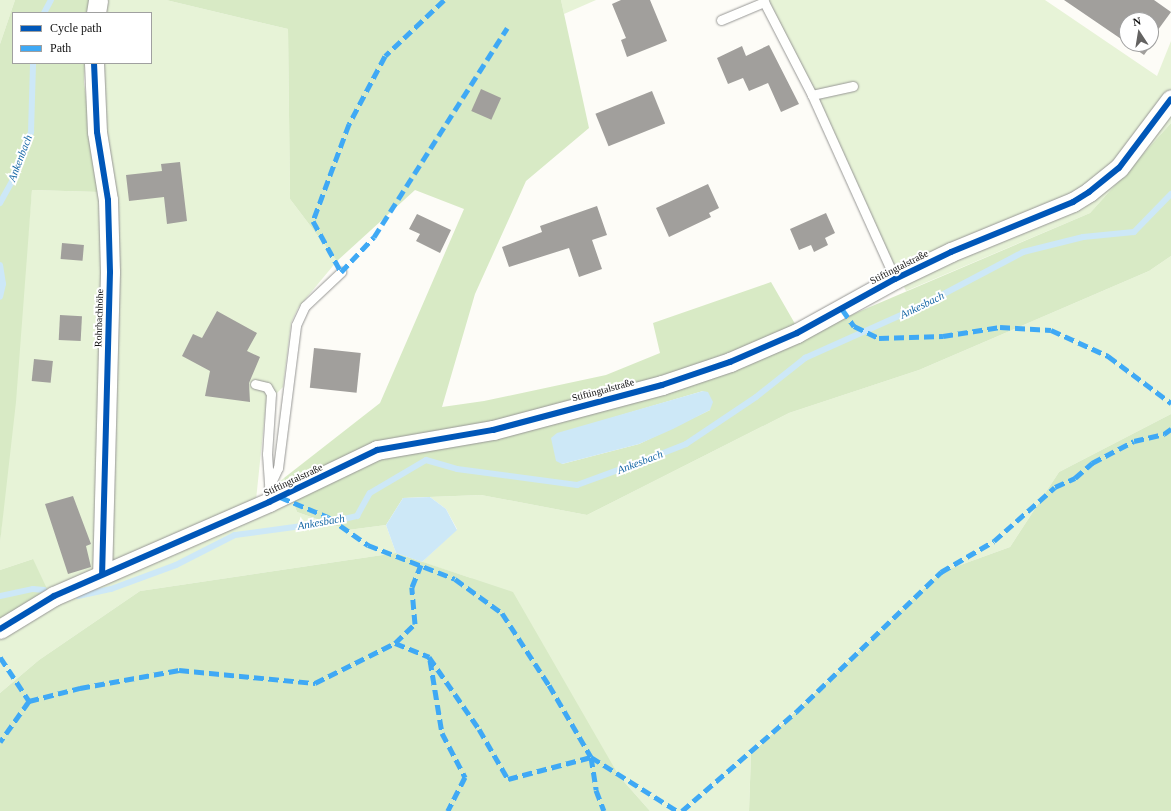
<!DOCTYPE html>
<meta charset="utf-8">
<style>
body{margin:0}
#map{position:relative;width:1171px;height:811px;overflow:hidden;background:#fdfcf7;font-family:Georgia,serif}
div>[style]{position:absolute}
.green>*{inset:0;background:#e7f3d7}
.forest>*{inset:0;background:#d8eac5}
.water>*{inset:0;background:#cde8f7}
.stream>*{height:6px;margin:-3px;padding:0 3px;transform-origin:3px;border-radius:3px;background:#cde8f7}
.building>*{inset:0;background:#a19f9c;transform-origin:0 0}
.roads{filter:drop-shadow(0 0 1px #979795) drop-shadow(0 0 1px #979795)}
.lane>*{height:9px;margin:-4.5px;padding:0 4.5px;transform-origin:4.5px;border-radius:4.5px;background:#fffffe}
.street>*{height:19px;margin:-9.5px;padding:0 9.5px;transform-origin:9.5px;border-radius:9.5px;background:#fffffe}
.quiet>*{height:5px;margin-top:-2.5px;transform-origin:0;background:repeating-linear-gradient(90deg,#3fa9f5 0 10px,transparent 0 15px)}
.cycleway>*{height:6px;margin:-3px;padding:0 3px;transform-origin:3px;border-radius:3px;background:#0057b8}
span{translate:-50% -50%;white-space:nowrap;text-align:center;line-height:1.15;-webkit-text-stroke:4px #fff;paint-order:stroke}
.street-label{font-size:10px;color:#111}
.water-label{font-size:11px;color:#1768a6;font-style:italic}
.legend{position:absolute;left:12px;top:12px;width:140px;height:52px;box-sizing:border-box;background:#fff;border:1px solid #a0a0a0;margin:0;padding:5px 7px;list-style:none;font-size:12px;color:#111}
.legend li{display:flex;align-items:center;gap:8px;height:20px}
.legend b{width:20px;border:1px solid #a0a0a0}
.north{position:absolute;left:1119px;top:12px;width:40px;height:40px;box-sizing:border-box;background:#fff;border:1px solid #a0a0a0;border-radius:50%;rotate:348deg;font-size:11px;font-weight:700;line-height:16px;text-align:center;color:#111}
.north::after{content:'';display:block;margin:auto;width:14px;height:18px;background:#646362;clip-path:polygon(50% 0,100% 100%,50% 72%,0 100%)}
</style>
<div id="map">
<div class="green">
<i style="clip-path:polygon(0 0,15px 0,0 44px)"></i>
<i style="clip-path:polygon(104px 0,166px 0,288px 29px,290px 199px,337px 261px,298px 308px,291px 323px,283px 387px,266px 404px,256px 500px,284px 478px,297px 512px,348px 530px,386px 525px,396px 553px,140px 591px,39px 660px,0 693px,0 621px,33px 559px,0 570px,0 543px,32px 190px,99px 192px,106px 138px,100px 63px,151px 63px,151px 13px,103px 13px)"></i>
<i style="clip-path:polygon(561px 0,596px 0,564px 14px)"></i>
<i style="clip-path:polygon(769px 0,1045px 0,1157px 76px,1171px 41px,1171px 123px,1090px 213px,906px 291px)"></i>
<i style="clip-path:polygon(1171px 256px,1171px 414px,1059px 472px,1010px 547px,941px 572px,751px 753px,749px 811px,650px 811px,619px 776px,471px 578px,422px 562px,457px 529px,446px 509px,430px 497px,481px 495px,587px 515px,789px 413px,919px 370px,1149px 271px)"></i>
</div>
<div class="forest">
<i style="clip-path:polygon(15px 0,90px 0,89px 13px,13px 13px,13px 63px,85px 63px,84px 82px,99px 192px,32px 190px,16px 402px,0 543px,0 44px)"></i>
<i style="clip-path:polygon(evenodd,166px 0,561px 0,589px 128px,526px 181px,475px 294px,442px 407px,484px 401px,606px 375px,660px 353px,653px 323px,771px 282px,802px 336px,1090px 213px,1171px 123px,1171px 256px,1149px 271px,919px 370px,789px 413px,587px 515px,481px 495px,403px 498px,386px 525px,348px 530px,297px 512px,284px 478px,380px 403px,464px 209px,415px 190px,337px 261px,290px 199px,288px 29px,166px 0,703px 391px,710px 410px,639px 444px,562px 464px,557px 434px,703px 391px)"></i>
<i style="clip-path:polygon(1171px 414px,1171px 811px,749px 811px,751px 754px,941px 572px,1010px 547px,1059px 472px)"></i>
<i style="clip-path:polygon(396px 553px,513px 592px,619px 776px,650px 811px,0 811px,0 693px,39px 660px,140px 591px)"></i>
<i style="clip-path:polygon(33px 559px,48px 591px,0 621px,0 570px)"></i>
</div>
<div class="water">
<i style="clip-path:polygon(703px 391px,708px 392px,713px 402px,710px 410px,673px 429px,639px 444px,562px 464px,556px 461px,551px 438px,557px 433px)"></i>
<i style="clip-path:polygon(430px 497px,446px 509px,457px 530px,422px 562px,396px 553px,386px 525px,403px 498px)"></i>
</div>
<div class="stream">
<i style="left:44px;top:13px;width:15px;rotate:-62deg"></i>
<i style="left:0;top:203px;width:25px;rotate:-61deg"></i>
<i style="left:12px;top:181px;width:53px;rotate:-68.8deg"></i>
<i style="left:31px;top:132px;width:69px;rotate:-88.3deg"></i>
<i style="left:0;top:265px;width:19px;rotate:81deg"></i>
<i style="left:3px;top:284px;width:13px;rotate:103deg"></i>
<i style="left:0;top:596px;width:34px;rotate:-12deg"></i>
<i style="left:33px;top:589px;width:11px;rotate:5deg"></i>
<i style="left:78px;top:596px;width:34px;rotate:-12deg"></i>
<i style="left:111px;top:589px;width:69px;rotate:-20.3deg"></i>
<i style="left:176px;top:565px;width:66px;rotate:-27deg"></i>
<i style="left:235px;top:535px;width:97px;rotate:-7.7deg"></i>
<i style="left:331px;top:522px;width:27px;rotate:-13deg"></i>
<i style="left:357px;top:516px;width:26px;rotate:-61deg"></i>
<i style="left:370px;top:493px;width:65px;rotate:-30.5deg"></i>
<i style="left:426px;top:460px;width:32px;rotate:16deg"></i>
<i style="left:457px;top:469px;width:121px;rotate:7.6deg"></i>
<i style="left:577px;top:485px;width:76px;rotate:-20.1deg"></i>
<i style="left:648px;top:459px;width:41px;rotate:-21.5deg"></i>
<i style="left:686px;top:444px;width:84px;rotate:-33.9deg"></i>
<i style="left:756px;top:397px;width:63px;rotate:-38.5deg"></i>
<i style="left:805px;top:358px;width:123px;rotate:-24.1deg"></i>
<i style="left:917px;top:308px;width:120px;rotate:-27.8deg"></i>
<i style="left:1023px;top:252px;width:62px;rotate:-14deg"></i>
<i style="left:1083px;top:237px;width:51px;rotate:-5.6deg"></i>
<i style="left:1134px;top:232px;width:53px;rotate:-45.8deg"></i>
</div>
<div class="building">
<i style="clip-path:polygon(621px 0,650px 0,667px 41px,627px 57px,621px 40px,626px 38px,612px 4px)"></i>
<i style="clip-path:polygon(1064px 0,1154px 0,1171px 12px,1152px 38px,1155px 40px,1144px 55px,1128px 44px,1151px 44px,1151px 20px,1127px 20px,1127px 43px)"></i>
<i style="clip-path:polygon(769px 45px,799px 104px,781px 112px,768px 83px,749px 91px,743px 78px,728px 84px,717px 58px,742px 46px,746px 56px)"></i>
<i style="left:481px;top:89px;width:22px;height:24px;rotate:24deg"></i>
<i style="left:652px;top:91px;width:35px;height:61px;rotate:68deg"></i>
<i style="clip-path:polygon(180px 162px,187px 221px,167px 224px,164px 197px,129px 201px,126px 175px,162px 171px,161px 164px)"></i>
<i style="clip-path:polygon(708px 184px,719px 208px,709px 213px,711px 217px,669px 237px,656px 208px)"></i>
<i style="clip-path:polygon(597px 206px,607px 235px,592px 240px,602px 269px,579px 277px,569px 248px,509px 267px,502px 247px,542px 232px,540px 226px)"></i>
<i style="clip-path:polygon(826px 213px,835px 233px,825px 238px,828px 245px,814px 252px,811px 245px,799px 250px,790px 229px)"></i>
<i style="clip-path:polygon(417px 214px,451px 230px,440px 253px,416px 241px,420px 234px,409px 229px)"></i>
<i style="left:62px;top:243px;width:22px;height:16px;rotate:5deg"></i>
<i style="clip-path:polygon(217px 311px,257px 333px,247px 351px,260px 357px,249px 383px,250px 402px,205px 396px,210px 371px,182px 356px,193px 334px,202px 338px)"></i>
<i style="left:60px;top:315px;width:22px;height:25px;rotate:3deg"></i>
<i style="left:314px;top:348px;width:47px;height:40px;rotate:6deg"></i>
<i style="left:34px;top:359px;width:19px;height:22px;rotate:6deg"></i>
<i style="clip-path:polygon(73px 496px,91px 544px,86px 546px,91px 567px,68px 574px,45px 504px)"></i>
</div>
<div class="roads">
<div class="lane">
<i style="left:721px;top:20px;width:47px;rotate:-22.7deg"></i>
<i style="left:764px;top:2px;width:105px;rotate:62.7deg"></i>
<i style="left:853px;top:86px;width:42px;rotate:167.6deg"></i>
<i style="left:812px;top:95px;width:202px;rotate:65.7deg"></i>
<i style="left:255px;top:384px;width:12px;rotate:14deg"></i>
<i style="left:267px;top:387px;width:8px;rotate:60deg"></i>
<i style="left:271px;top:394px;width:60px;rotate:93.8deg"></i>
<i style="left:267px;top:454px;width:31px;rotate:86deg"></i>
<i style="left:269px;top:487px;width:21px;rotate:-65deg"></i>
<i style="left:278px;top:468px;width:144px;rotate:-82.8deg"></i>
<i style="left:296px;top:325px;width:21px;rotate:-65deg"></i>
<i style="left:305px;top:306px;width:50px;rotate:-43.4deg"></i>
</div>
<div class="street">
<i style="left:96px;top:13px;width:13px;rotate:-81deg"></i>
<i style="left:94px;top:63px;width:69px;rotate:87.5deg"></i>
<i style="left:97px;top:132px;width:69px;rotate:80.8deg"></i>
<i style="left:108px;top:200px;width:72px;rotate:88.4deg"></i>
<i style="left:110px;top:272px;width:302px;rotate:91.5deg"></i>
<i style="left:0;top:629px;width:63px;rotate:-31.4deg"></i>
<i style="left:54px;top:596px;width:235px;rotate:-23.6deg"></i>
<i style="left:269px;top:502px;width:120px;rotate:-25.7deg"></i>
<i style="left:377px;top:450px;width:118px;rotate:-9.8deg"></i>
<i style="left:493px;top:430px;width:175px;rotate:-14.9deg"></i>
<i style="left:662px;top:385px;width:72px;rotate:-18.7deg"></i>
<i style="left:730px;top:362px;width:73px;rotate:-23.4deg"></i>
<i style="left:797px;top:333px;width:112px;rotate:-28.9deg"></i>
<i style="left:895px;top:279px;width:62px;rotate:-25.7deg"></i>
<i style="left:951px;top:252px;width:132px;rotate:-22.3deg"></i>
<i style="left:1073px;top:202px;width:19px;rotate:-32deg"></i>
<i style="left:1089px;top:192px;width:38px;rotate:-39deg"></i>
<i style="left:1119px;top:168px;width:86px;rotate:-53deg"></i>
</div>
</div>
<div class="quiet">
<i style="left:444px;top:0;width:81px;rotate:136.5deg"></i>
<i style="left:385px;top:56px;width:77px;rotate:117.9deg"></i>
<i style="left:349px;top:124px;width:103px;rotate:110.4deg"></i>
<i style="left:313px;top:221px;width:58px;rotate:61.2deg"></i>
<i style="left:341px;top:272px;width:48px;rotate:-46.7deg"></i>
<i style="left:374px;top:237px;width:248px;rotate:-57.5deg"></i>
<i style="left:842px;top:309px;width:21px;rotate:55deg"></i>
<i style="left:854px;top:326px;width:28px;rotate:26deg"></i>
<i style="left:879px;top:338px;width:64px;rotate:-1.8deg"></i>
<i style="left:943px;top:336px;width:58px;rotate:-9deg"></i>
<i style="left:1000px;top:327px;width:51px;rotate:3.4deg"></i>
<i style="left:1051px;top:330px;width:63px;rotate:24.5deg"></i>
<i style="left:1108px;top:356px;width:79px;rotate:36.7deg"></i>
<i style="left:280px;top:497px;width:52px;rotate:22.6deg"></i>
<i style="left:328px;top:517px;width:49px;rotate:35deg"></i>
<i style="left:368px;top:545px;width:93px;rotate:21.3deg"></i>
<i style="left:455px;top:579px;width:58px;rotate:35.9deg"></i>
<i style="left:502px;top:613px;width:86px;rotate:56.9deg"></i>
<i style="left:549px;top:685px;width:83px;rotate:59.7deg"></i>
<i style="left:591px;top:757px;width:33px;rotate:81deg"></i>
<i style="left:596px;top:790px;width:22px;rotate:69deg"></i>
<i style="left:395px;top:643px;width:28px;rotate:-44deg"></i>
<i style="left:415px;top:624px;width:37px;rotate:-95deg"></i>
<i style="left:412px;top:587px;width:24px;rotate:-68deg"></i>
<i style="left:0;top:657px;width:53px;rotate:56.6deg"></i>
<i style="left:29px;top:701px;width:50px;rotate:125.3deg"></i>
<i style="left:430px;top:660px;width:74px;rotate:80.7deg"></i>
<i style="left:442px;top:733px;width:50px;rotate:62.4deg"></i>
<i style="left:465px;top:777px;width:38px;rotate:117deg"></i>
<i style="left:29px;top:701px;width:53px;rotate:-14.3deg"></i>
<i style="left:80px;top:688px;width:101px;rotate:-10.3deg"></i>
<i style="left:179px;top:670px;width:137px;rotate:5.5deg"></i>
<i style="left:315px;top:683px;width:89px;rotate:-26.6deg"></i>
<i style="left:395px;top:643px;width:37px;rotate:22deg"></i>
<i style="left:429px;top:657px;width:88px;rotate:55.2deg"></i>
<i style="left:479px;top:729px;width:58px;rotate:59.9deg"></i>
<i style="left:508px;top:779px;width:86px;rotate:-14.8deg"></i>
<i style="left:591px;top:757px;width:102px;rotate:32.1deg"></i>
<i style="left:682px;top:811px;width:151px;rotate:-41deg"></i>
<i style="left:796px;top:712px;width:202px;rotate:-44deg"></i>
<i style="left:941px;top:572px;width:61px;rotate:-30.3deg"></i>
<i style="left:994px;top:541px;width:81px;rotate:-41.5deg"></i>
<i style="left:1055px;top:487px;width:22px;rotate:-24deg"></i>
<i style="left:1075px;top:478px;width:23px;rotate:-41deg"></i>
<i style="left:1092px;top:463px;width:47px;rotate:-27.6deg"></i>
<i style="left:1134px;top:441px;width:31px;rotate:-13deg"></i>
<i style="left:1164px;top:434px;width:9px;rotate:-36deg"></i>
</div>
<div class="cycleway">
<i style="left:94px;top:63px;width:69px;rotate:87.5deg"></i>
<i style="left:97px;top:132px;width:69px;rotate:80.8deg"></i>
<i style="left:108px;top:200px;width:72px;rotate:88.4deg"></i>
<i style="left:110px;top:272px;width:302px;rotate:91.5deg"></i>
<i style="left:0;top:629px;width:63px;rotate:-31.4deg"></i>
<i style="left:54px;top:596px;width:235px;rotate:-23.6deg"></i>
<i style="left:269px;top:502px;width:120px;rotate:-25.7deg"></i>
<i style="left:377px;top:450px;width:118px;rotate:-9.8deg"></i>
<i style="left:493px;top:430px;width:175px;rotate:-14.9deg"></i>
<i style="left:662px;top:385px;width:72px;rotate:-18.7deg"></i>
<i style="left:730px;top:362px;width:73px;rotate:-23.4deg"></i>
<i style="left:797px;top:333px;width:112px;rotate:-28.9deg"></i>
<i style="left:895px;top:279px;width:62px;rotate:-25.7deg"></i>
<i style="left:951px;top:252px;width:132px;rotate:-22.3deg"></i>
<i style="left:1073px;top:202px;width:19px;rotate:-32deg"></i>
<i style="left:1089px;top:192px;width:38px;rotate:-39deg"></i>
<i style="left:1119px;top:168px;width:86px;rotate:-53deg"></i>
</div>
<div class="street-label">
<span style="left:899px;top:267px;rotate:-27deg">Stiftingtalstraße</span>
<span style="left:99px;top:318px;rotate:-88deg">Rohrbachhöhe</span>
<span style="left:603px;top:390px;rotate:-15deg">Stiftingtalstraße</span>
<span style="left:293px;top:480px;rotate:-25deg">Stiftingtalstraße</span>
</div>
<div class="water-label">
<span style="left:20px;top:158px;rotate:-69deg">Ankenbach</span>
<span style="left:922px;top:305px;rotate:-26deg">Ankesbach</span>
<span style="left:640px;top:462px;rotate:-21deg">Ankesbach</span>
<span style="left:321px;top:522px;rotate:-10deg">Ankesbach</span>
</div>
<ul class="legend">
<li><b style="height:5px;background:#0057b8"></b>Cycle path</li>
<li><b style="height:5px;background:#3fa9f5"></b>Path</li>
</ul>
<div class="north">N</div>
</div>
